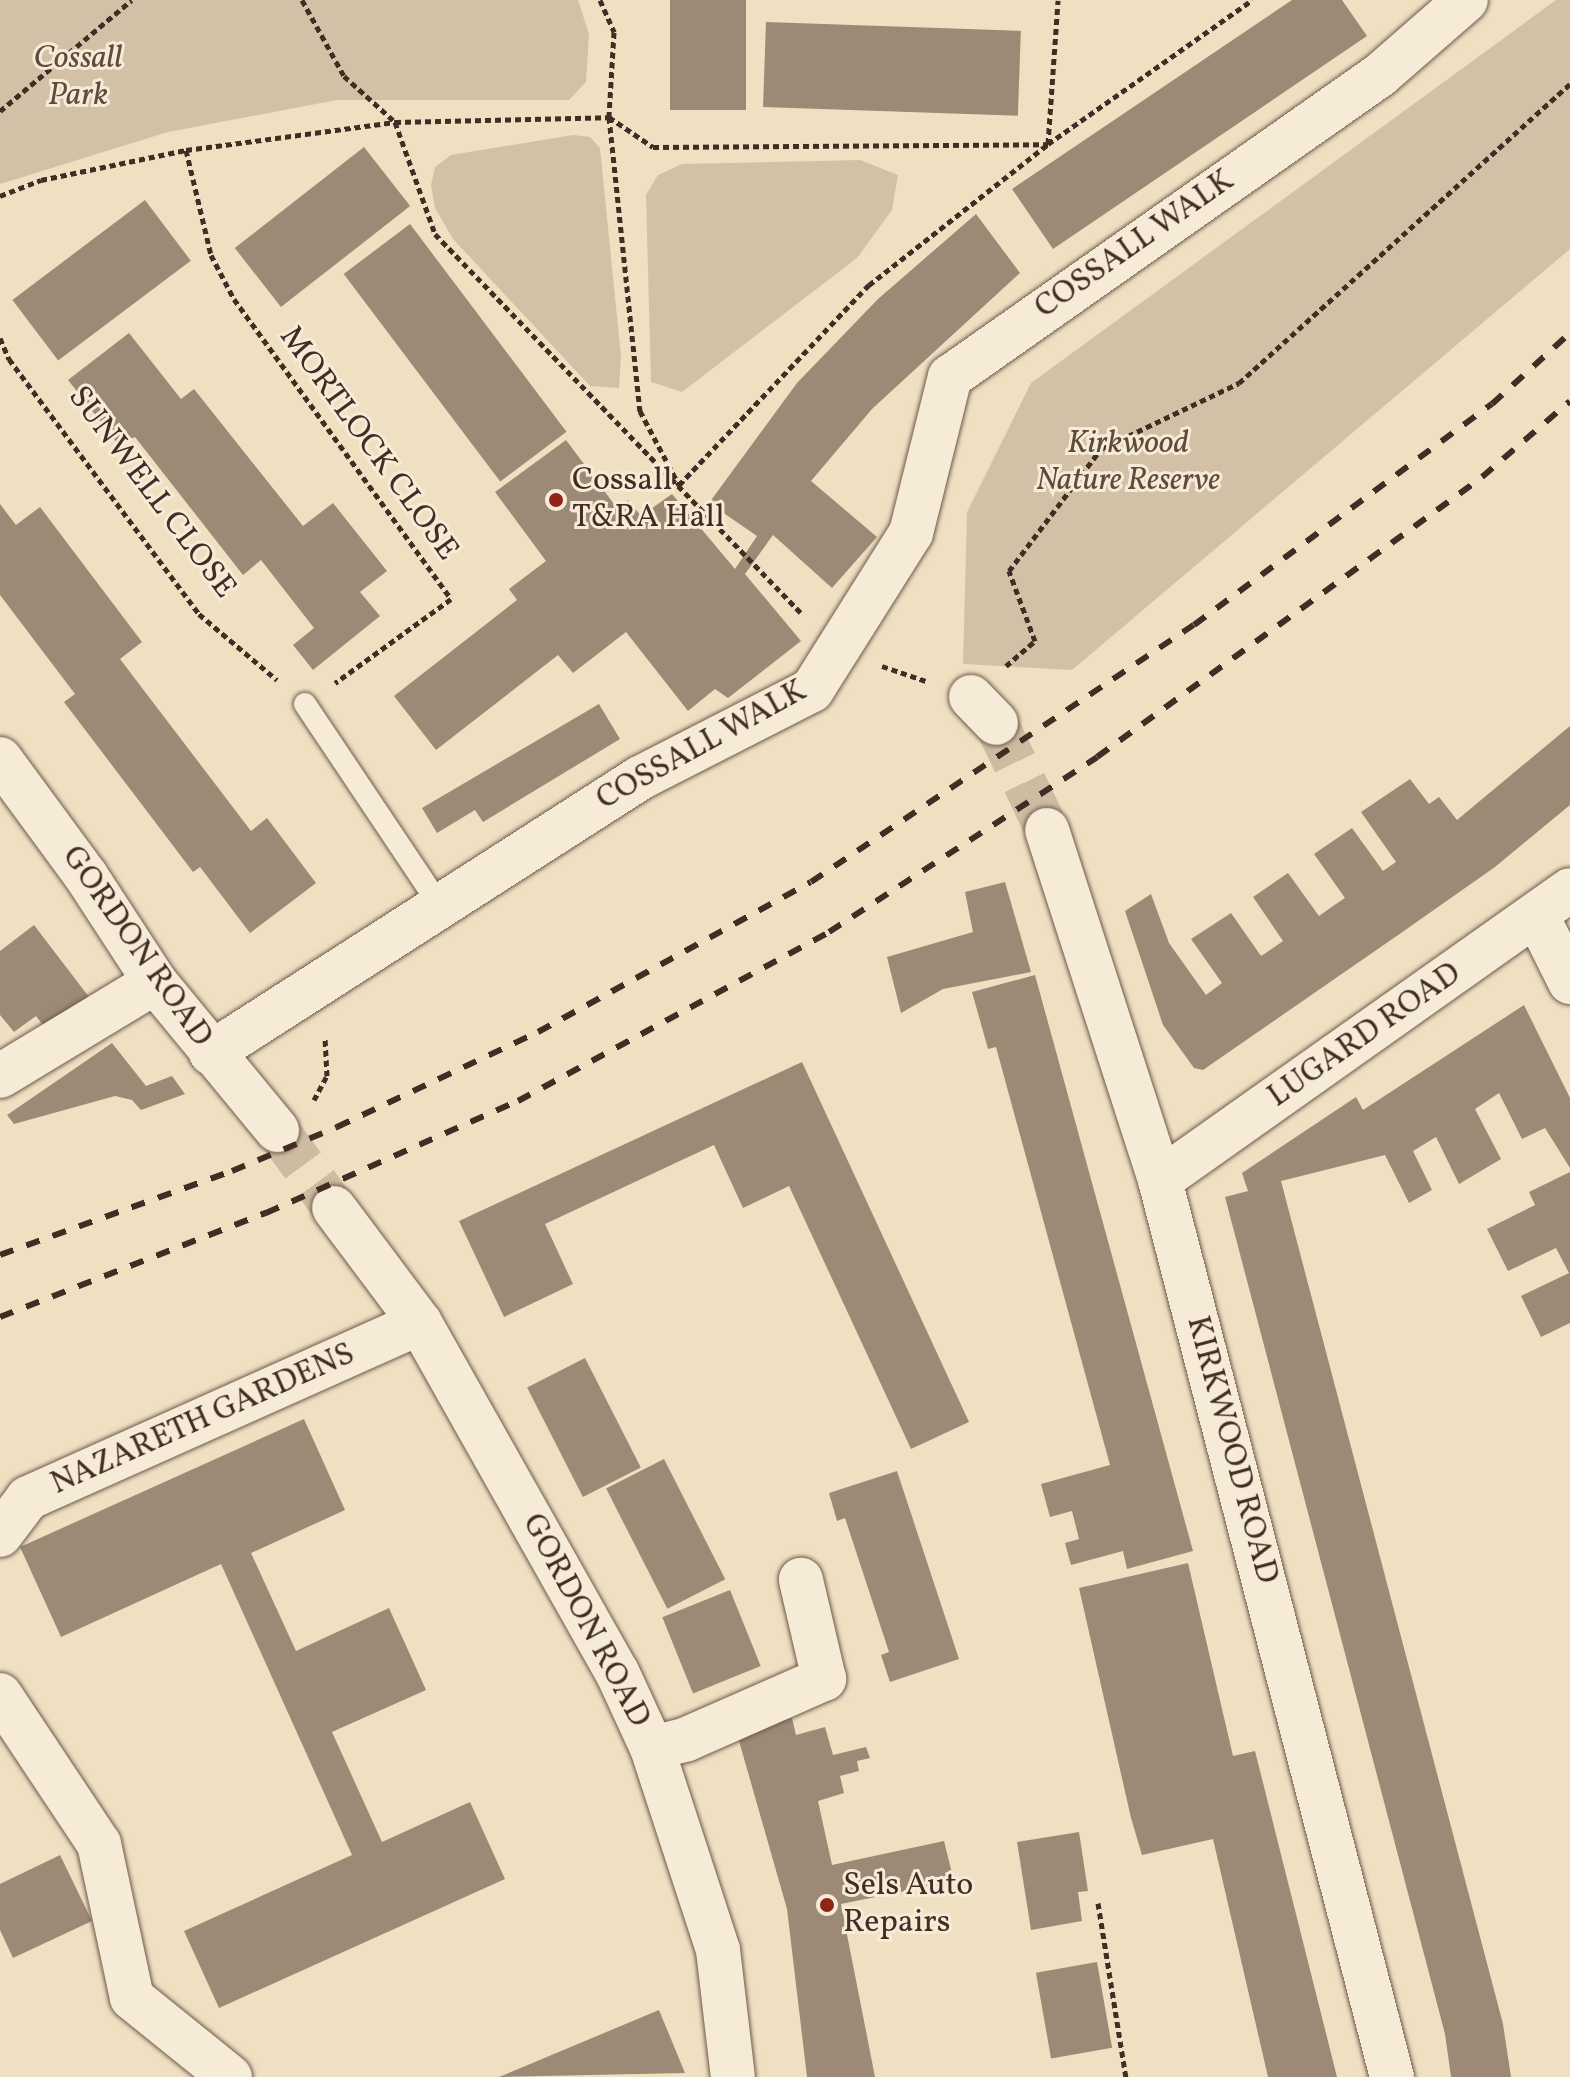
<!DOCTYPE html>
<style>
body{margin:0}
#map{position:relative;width:1570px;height:2077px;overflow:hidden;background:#f0e0c2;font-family:Vollkorn,serif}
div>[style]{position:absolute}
.green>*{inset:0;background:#d2c1a7}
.building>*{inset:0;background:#9c8a76;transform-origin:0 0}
.street-tunnel>*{height:44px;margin-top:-22px;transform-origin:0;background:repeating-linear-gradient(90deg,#cdbca2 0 44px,transparent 0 66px)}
.path>*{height:5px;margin-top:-2.5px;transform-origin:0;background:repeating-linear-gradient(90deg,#422c24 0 6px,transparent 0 10px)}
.roads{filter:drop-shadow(0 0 2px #6e594c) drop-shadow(0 0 2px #6e594c)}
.lane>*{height:22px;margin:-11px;padding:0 11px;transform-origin:11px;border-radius:11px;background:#f5ebd7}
.street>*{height:44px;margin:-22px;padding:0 22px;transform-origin:22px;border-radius:22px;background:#f5ebd7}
.rail>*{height:6px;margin-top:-3px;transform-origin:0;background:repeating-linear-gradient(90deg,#422c24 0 14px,transparent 0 28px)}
.dots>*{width:22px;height:22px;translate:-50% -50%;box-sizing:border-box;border:4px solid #f5ebd7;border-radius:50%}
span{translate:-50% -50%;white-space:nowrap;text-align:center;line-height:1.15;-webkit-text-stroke:6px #f5ebd7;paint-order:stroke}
.park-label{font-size:32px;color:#5f4a3e;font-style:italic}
.street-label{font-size:32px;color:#422c24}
.poi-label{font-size:32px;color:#422c24}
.left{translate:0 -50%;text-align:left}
</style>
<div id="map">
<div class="green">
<i style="clip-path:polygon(0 0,578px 0,589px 34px,586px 82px,569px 100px,337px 100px,168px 132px,0 184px)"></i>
<i style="clip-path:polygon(1556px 0,1570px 0,1570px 249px,1072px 670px,963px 664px,967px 512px,1031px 383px)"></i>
<i style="clip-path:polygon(573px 135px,590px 137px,600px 148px,621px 356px,619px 388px,590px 386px,453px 239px,435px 208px,431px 185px,435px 167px,451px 155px)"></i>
<i style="clip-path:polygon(860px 160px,898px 175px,892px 210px,857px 258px,682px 392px,651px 382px,646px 195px,658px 175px,682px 164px)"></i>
</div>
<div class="building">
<i style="left:670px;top:0;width:76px;height:110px"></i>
<i style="clip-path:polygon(1292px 0,1342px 0,1367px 36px,1053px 249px,1012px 189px)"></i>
<i style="left:766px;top:22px;width:255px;height:85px;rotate:2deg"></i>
<i style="left:364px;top:147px;width:75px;height:164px;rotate:52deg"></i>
<i style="left:145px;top:200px;width:76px;height:166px;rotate:53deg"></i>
<i style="clip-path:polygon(976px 214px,1020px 273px,872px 409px,811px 481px,877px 537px,832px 588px,773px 535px,745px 574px,801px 641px,728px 698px,715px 689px,688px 711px,626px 632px,573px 673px,558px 655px,436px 750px,394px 696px,517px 600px,509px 589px,546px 561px,495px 492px,566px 440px,617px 508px,628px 500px,641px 516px,672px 494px,735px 569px,757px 536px,709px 503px,797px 383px,878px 299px)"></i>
<i style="left:410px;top:224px;width:260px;height:83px;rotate:53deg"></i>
<i style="clip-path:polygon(129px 333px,181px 399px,194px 389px,303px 526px,333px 503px,387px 571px,360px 592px,380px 616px,313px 670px,293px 645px,314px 628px,261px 560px,243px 575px,135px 437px,118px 444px,68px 380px)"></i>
<i style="clip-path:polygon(0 504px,16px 525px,40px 507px,142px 642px,120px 659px,251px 831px,267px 818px,316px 883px,250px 933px,200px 867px,193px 872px,64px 702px,75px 694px,0 595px)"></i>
<i style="clip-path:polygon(599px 704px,620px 739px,483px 822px,475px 810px,437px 833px,422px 808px)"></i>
<i style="clip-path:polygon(1570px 726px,1570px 805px,1495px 867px,1401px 933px,1203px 1070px,1194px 1068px,1163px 1025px,1125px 911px,1151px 894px,1169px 943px,1206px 995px,1222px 983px,1191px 939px,1231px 913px,1261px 956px,1273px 948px,1283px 941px,1253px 897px,1288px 873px,1319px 916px,1333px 906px,1345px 898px,1314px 854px,1352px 828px,1383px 871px,1396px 862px,1361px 812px,1410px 779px,1429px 804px,1439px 797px,1457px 820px)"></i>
<i style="clip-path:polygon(1005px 882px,1031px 972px,943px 989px,901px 1013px,887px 957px,973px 932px,965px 892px)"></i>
<i style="clip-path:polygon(34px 925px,89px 997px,46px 1029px,36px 1016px,14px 1032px,0 1015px,0 951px)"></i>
<i style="clip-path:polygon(1035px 975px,1193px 1551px,1127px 1569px,1123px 1551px,1071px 1565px,1065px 1543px,1079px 1539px,1072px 1511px,1050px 1517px,1041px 1484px,1110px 1465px,996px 1047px,988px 1049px,972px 992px)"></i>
<i style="clip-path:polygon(1524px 1005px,1570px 1098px,1570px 1168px,1545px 1128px,1522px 1139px,1499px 1093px,1475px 1109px,1501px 1159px,1459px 1184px,1436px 1137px,1413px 1151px,1432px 1190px,1409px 1203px,1385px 1155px,1281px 1181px,1503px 2024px,1511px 2077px,1451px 2077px,1445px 2034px,1225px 1197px,1248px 1191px,1242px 1173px,1356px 1097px,1363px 1110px)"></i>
<i style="clip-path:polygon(112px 1043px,146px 1086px,172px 1076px,185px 1094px,141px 1110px,132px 1100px,115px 1096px,14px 1124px,7px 1115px)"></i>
<i style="clip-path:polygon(802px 1062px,969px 1422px,911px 1449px,789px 1186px,743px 1208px,714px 1145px,545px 1224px,573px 1284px,504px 1317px,459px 1221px)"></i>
<i style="clip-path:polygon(1570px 1172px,1570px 1323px,1541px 1337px,1521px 1296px,1569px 1273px,1556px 1248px,1508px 1271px,1487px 1229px,1535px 1205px,1529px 1192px)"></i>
<i style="left:585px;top:1358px;width:123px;height:65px;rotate:63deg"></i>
<i style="clip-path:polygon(304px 1419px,345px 1510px,251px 1553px,296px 1651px,389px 1608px,426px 1690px,332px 1732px,382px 1842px,470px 1802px,505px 1879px,219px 2008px,184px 1931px,352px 1855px,221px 1564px,61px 1637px,20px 1547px)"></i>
<i style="left:664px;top:1459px;width:135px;height:65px;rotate:63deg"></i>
<i style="clip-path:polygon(897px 1471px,959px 1659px,890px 1682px,881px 1655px,889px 1652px,845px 1518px,837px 1521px,829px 1493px)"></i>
<i style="clip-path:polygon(1188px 1563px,1233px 1756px,1255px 1751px,1337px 2077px,1268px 2077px,1213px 1839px,1142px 1855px,1131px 1818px,1079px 1588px)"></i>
<i style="left:730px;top:1590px;width:82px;height:73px;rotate:68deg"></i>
<i style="clip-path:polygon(792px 1718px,796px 1735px,825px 1727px,833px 1755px,866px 1747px,870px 1758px,857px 1761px,859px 1771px,840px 1776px,844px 1793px,818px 1801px,832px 1865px,944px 1841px,954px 1881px,841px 1904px,875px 2077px,807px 2077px,787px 1909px,737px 1734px)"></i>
<i style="clip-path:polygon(1079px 1832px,1088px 1891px,1078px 1892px,1082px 1921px,1031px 1930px,1017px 1842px)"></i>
<i style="clip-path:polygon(60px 1855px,92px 1921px,13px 1958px,0 1930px,0 1884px)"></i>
<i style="left:1097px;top:1962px;width:87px;height:62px;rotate:80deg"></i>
<i style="clip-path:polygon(659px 2010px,685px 2073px,499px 2077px)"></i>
</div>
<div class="street-tunnel">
<i style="left:996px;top:723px;width:119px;rotate:64.5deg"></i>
<i style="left:277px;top:1130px;width:97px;rotate:53.8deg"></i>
</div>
<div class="path">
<i style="left:302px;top:0;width:87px;rotate:61.1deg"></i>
<i style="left:344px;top:76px;width:69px;rotate:42deg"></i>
<i style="left:395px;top:122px;width:119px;rotate:70.3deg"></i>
<i style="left:435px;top:234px;width:528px;rotate:46deg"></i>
<i style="left:600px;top:0;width:35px;rotate:66deg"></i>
<i style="left:614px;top:32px;width:85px;rotate:93.4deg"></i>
<i style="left:609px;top:117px;width:296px;rotate:84deg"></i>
<i style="left:640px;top:411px;width:84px;rotate:62.2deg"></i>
<i style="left:679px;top:485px;width:276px;rotate:-46.5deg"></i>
<i style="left:869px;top:285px;width:228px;rotate:-38.2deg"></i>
<i style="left:1048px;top:144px;width:250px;rotate:-35.2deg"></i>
<i style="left:0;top:111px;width:172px;rotate:-40.1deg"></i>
<i style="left:186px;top:150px;width:108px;rotate:76.6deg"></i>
<i style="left:211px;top:255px;width:50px;rotate:62.4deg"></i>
<i style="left:234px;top:299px;width:370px;rotate:54.1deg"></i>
<i style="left:451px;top:599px;width:143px;rotate:144.1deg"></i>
<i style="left:0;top:196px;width:44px;rotate:-21.3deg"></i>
<i style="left:41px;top:180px;width:148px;rotate:-11.7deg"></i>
<i style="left:186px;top:150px;width:211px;rotate:-7.6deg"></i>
<i style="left:395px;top:122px;width:214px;rotate:-1.3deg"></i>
<i style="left:609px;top:117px;width:53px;rotate:34.3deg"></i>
<i style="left:653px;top:147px;width:395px;rotate:-0.4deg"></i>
<i style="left:1048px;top:144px;width:144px;rotate:-86deg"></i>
<i style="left:0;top:338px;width:23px;rotate:67deg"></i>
<i style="left:9px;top:359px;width:318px;rotate:53.3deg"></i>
<i style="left:199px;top:614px;width:102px;rotate:40.2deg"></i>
<i style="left:882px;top:666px;width:46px;rotate:18.8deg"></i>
<i style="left:1006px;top:666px;width:38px;rotate:-41deg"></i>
<i style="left:1035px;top:641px;width:75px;rotate:-110.4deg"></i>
<i style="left:1009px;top:571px;width:153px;rotate:-53deg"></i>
<i style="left:1101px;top:449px;width:153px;rotate:-25.6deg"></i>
<i style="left:1239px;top:383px;width:446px;rotate:-42.1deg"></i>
<i style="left:314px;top:1100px;width:27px;rotate:-62deg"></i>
<i style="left:327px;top:1076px;width:38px;rotate:-93deg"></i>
<i style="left:1098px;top:1903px;width:176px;rotate:80.9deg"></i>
</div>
<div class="roads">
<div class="lane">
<i style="left:305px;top:704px;width:239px;rotate:56.2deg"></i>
</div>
<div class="street">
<i style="left:971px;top:697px;width:36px;rotate:46deg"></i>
<i style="left:0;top:759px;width:145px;rotate:53.7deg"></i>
<i style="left:86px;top:876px;width:126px;rotate:56.9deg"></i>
<i style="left:155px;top:982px;width:192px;rotate:50.5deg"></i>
<i style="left:1047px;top:830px;width:368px;rotate:72.1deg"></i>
<i style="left:1160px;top:1180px;width:927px;rotate:75.5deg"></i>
<i style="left:1537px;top:916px;width:74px;rotate:63.4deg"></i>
<i style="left:211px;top:1053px;width:510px;rotate:-32.66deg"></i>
<i style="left:640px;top:778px;width:193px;rotate:-27.1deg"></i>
<i style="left:812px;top:690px;width:186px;rotate:-57.8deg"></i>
<i style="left:911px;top:533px;width:161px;rotate:-76deg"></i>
<i style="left:950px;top:377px;width:525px;rotate:-35.08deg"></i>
<i style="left:1380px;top:75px;width:114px;rotate:-41.1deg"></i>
<i style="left:0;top:1076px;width:181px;rotate:-31.2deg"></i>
<i style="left:1160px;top:1180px;width:502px;rotate:-35.27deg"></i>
<i style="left:334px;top:1208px;width:144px;rotate:53.2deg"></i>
<i style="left:420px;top:1323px;width:401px;rotate:60.6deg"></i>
<i style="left:617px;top:1672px;width:84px;rotate:65.3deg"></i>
<i style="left:652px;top:1748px;width:213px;rotate:71.9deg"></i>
<i style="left:718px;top:1950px;width:128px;rotate:83.3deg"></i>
<i style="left:0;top:1535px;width:46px;rotate:-52.9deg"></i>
<i style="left:28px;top:1498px;width:429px;rotate:-24.1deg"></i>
<i style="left:0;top:1695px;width:179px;rotate:56.4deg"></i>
<i style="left:99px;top:1844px;width:157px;rotate:77.9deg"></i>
<i style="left:132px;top:1998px;width:126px;rotate:38.9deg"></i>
<i style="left:652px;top:1748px;width:36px;rotate:-14deg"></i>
<i style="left:687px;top:1739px;width:150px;rotate:-23.7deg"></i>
<i style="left:824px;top:1679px;width:102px;rotate:-103.1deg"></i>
</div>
</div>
<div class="rail">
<i style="left:0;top:1255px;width:247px;rotate:-19.9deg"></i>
<i style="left:232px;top:1171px;width:114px;rotate:-22.7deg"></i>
<i style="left:337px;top:1127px;width:222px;rotate:-25.3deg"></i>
<i style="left:538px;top:1032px;width:311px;rotate:-28.8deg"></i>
<i style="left:811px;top:882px;width:461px;rotate:-33.9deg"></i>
<i style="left:1194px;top:625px;width:371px;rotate:-36.6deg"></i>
<i style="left:1492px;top:404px;width:105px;rotate:-42.3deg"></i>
<i style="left:0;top:1317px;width:286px;rotate:-21.4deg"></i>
<i style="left:266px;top:1213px;width:276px;rotate:-24deg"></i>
<i style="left:518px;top:1101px;width:354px;rotate:-28.5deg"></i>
<i style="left:829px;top:932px;width:320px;rotate:-33.1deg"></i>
<i style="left:1097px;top:757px;width:476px;rotate:-36deg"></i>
<i style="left:1482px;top:477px;width:116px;rotate:-40.8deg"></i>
</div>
<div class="dots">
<i style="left:556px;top:500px;background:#8f2418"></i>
<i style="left:827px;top:1905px;background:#8f2418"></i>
</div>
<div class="park-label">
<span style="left:78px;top:78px">Cossall<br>Park</span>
<span style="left:1128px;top:463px">Kirkwood<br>Nature Reserve</span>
</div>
<div class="street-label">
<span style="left:1135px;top:245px;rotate:-35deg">COSSALL WALK</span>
<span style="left:368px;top:444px;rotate:54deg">MORTLOCK CLOSE</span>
<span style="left:151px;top:493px;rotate:53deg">SUNWELL CLOSE</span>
<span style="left:702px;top:746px;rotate:-29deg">COSSALL WALK</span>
<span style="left:136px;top:947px;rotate:55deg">GORDON ROAD</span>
<span style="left:1365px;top:1036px;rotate:-35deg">LUGARD ROAD</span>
<span style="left:203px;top:1420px;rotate:-24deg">NAZARETH GARDENS</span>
<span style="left:1231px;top:1450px;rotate:75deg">KIRKWOOD ROAD</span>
<span style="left:585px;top:1621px;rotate:62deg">GORDON ROAD</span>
</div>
<div class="poi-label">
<span class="left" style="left:572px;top:500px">Cossall<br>T&amp;RA Hall</span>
<span class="left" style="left:843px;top:1905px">Sels Auto<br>Repairs</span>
</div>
</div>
